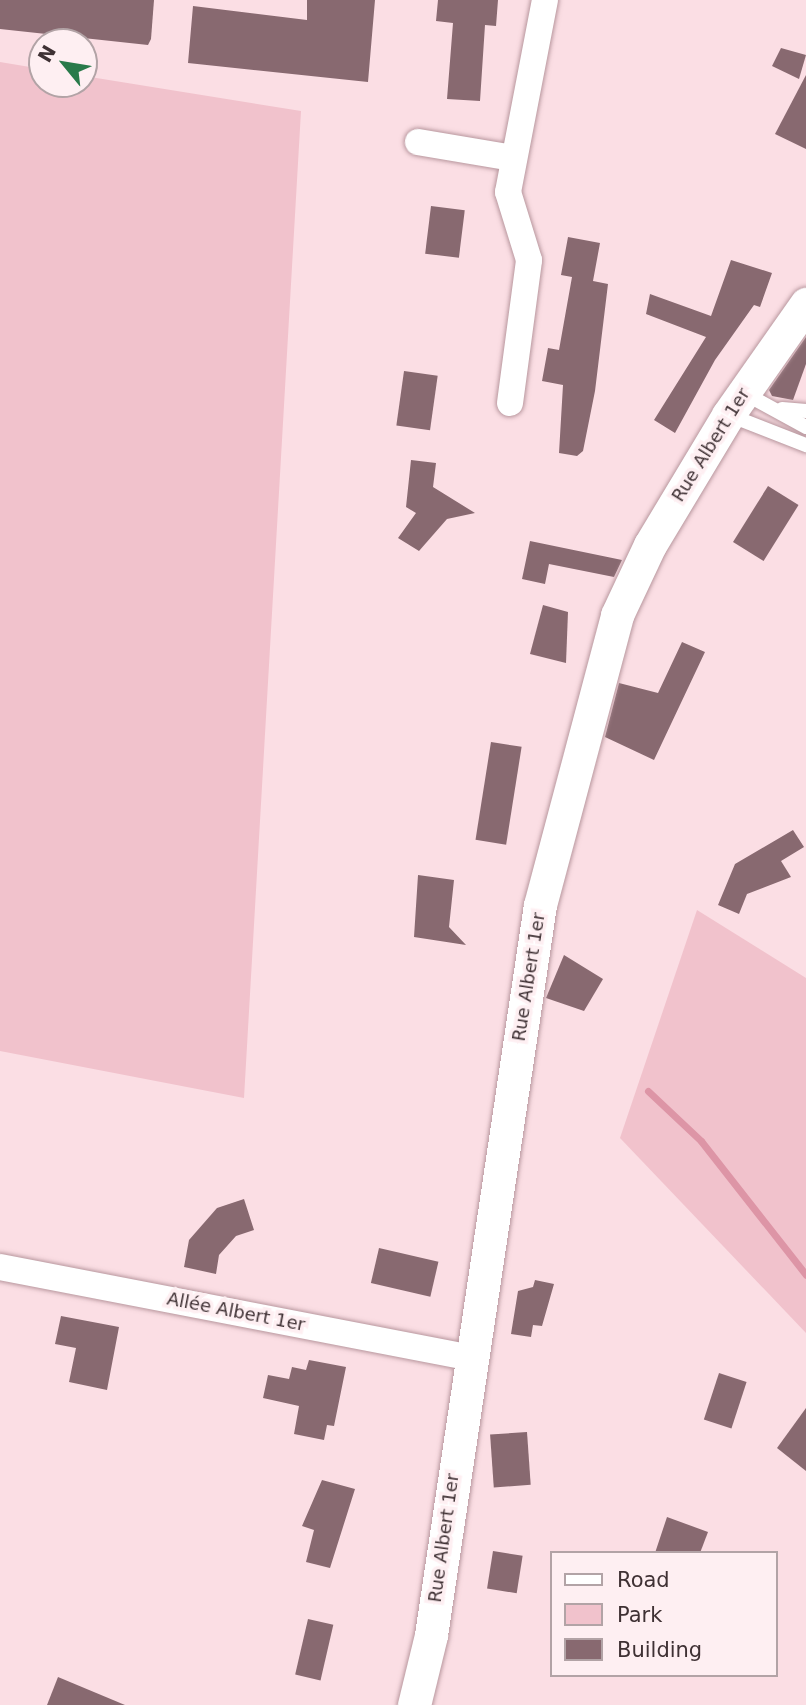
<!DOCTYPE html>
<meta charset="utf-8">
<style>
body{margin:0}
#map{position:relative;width:806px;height:1705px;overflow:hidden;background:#fbdee4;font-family:"DejaVu Sans",sans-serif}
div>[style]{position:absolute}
.green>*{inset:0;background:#f1c2cc}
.stream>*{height:7px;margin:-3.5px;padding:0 3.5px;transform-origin:3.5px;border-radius:3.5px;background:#dd95a6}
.building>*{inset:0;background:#886970;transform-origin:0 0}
.roads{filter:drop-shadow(0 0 2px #b8979e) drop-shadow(0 0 2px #b8979e)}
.service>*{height:14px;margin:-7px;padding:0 7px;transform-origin:7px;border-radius:7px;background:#fff}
.minor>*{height:26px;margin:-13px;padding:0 13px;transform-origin:13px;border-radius:13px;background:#fff}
.tertiary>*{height:33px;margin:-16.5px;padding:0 16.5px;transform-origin:16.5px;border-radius:16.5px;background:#fff}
span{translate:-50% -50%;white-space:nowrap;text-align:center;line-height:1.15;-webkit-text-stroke:7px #feeff2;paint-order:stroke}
.street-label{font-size:18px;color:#3f3134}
.legend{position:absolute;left:550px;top:1551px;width:228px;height:126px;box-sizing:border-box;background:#feeff2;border:2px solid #b2a3a6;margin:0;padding:9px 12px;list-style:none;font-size:21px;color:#3f3134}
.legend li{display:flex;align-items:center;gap:14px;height:35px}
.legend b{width:35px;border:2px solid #b2a3a6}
.north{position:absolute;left:28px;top:28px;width:70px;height:70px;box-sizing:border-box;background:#feeff2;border:2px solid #b2a3a6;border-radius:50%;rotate:300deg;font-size:19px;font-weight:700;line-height:28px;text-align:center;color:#3f3134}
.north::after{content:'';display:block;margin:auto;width:24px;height:32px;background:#297a4a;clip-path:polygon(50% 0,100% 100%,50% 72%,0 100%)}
</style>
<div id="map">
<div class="green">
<i style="clip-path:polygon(0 62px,42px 69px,42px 84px,84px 84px,84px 76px,301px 111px,244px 1098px,0 1051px)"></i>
<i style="clip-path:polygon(697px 910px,806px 978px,806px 1333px,620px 1138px)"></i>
</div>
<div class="stream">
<i style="left:648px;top:1091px;width:73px;rotate:43.3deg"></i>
<i style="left:701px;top:1141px;width:170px;rotate:51.9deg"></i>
</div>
<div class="building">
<i style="clip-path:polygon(0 0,154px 0,151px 39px,148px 45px,0 29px)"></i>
<i style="clip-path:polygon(307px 0,375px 0,368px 82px,188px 63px,193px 6px,307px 20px)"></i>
<i style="clip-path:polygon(438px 0,498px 0,496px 26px,485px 25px,480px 101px,447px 99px,453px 23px,436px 21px)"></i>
<i style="clip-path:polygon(781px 48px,806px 55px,799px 79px,772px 66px)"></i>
<i style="clip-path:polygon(806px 75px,806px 149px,775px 134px)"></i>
<i style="left:431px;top:206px;width:34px;height:48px;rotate:7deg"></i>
<i style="clip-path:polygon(568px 237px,600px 243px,593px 281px,608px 284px,595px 391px,583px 451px,577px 456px,559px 453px,563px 385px,542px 381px,548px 348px,559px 350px,572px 277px,561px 275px)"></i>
<i style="clip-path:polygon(731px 260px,772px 273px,760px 307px,754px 305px,715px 360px,675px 433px,654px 420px,706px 337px,646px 314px,650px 294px,711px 316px)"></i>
<i style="clip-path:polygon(806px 337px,806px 364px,793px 400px,772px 396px,769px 390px)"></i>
<i style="left:404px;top:371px;width:34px;height:55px;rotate:8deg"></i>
<i style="clip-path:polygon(411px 460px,436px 463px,433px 487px,475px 513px,447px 519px,419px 551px,398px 538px,416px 513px,406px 507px)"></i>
<i style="left:768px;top:486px;width:36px;height:66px;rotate:32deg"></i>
<i style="clip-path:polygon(530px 541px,622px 560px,614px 577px,549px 564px,545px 584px,522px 579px)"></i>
<i style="clip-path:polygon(543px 605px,568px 612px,566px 663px,530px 654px)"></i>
<i style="clip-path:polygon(682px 642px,705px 652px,654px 760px,605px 737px,619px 683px,658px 693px)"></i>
<i style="left:491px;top:742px;width:31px;height:99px;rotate:9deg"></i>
<i style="clip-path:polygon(793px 830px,804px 847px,781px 861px,791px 877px,747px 894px,739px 914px,718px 905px,735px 864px)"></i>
<i style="clip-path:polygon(418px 875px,454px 880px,449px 927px,466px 945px,414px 937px)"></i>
<i style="clip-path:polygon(564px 955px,603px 979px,584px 1011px,546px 998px)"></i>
<i style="clip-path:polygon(244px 1199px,254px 1230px,236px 1236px,219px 1255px,216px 1274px,184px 1267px,189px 1240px,217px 1208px)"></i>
<i style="left:379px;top:1248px;width:61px;height:36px;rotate:13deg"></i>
<i style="clip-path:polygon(535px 1280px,554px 1284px,542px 1326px,533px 1325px,531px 1337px,511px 1334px,518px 1291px,533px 1287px)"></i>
<i style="clip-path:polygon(61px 1316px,119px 1327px,107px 1390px,69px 1382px,76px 1348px,55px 1344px)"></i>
<i style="clip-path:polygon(309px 1360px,346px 1367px,334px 1426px,327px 1425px,324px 1440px,294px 1434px,299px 1406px,263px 1398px,268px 1375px,289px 1379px,292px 1367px,306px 1370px)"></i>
<i style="left:719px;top:1373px;width:29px;height:49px;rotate:18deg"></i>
<i style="clip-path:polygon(806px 1408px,806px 1471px,777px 1448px)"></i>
<i style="left:527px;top:1432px;width:53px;height:37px;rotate:86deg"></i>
<i style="clip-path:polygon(322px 1480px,355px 1489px,330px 1568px,306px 1562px,314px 1530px,302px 1526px)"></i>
<i style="clip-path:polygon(667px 1517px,708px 1532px,700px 1553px,655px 1553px)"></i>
<i style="left:493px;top:1551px;width:30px;height:38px;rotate:9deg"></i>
<i style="left:308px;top:1619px;width:26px;height:57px;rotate:13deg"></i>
<i style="clip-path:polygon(58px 1677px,125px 1705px,47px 1705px)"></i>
</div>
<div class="roads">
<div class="service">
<i style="left:744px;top:393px;width:71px;rotate:28.7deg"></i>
<i style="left:782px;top:409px;width:24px;rotate:5deg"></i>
<i style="left:729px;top:415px;width:83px;rotate:21.3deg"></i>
</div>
<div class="minor">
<i style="left:418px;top:142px;width:96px;rotate:9.6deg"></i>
<i style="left:510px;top:403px;width:144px;rotate:-82.4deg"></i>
<i style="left:529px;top:260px;width:71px;rotate:-107.2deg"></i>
<i style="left:508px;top:192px;width:196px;rotate:-79.1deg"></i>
<i style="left:0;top:1267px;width:481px;rotate:10.9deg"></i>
</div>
<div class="tertiary">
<i style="left:414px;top:1705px;width:72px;rotate:-76.3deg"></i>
<i style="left:431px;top:1635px;width:738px;rotate:-81.51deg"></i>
<i style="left:540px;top:905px;width:300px;rotate:-75.1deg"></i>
<i style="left:617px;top:615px;width:77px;rotate:-64.8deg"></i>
<i style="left:650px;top:545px;width:152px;rotate:-59deg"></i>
<i style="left:728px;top:415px;width:136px;rotate:-54.9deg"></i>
</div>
</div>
<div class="street-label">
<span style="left:711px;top:445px;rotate:-58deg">Rue Albert 1er</span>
<span style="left:529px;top:977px;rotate:-81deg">Rue Albert 1er</span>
<span style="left:236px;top:1312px;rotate:11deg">Allée Albert 1er</span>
<span style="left:444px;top:1538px;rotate:-82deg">Rue Albert 1er</span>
</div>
<ul class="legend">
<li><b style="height:9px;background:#fff"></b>Road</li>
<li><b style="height:19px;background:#f1c2cc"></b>Park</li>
<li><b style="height:19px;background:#886970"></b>Building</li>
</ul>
<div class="north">N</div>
</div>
